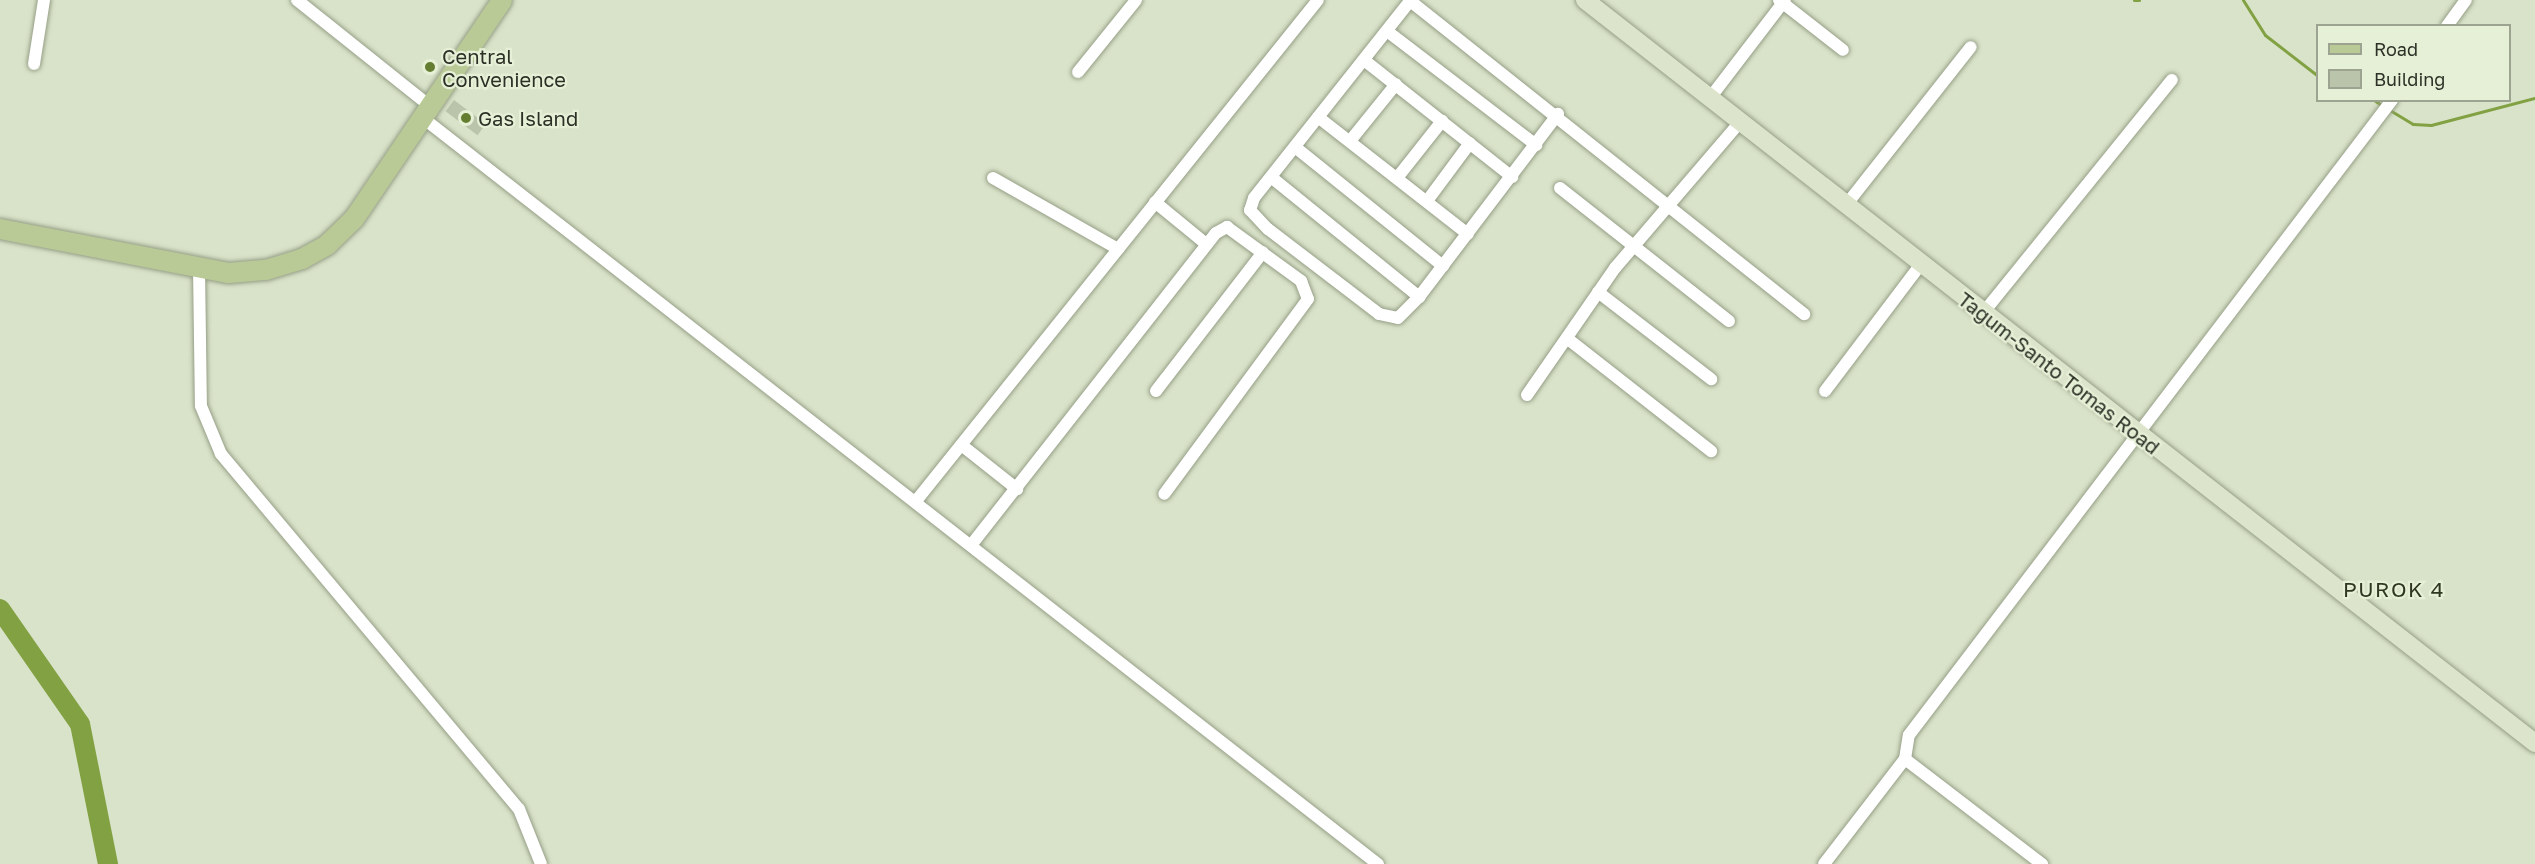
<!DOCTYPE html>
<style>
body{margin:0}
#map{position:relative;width:2535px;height:864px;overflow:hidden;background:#d9e3c9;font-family:"Golos Text",sans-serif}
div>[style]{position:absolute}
.stream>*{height:3px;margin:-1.5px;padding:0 1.5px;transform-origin:1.5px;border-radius:1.5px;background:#82a143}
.river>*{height:20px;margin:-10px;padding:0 10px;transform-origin:10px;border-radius:10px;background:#82a143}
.building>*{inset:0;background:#bac4ab;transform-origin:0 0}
.roads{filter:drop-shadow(0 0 2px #969f87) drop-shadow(0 0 2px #969f87)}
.street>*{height:12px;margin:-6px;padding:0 6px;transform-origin:6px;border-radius:6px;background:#fff}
.secondary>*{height:18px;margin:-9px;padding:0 9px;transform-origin:9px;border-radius:9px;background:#dce5cb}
.primary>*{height:20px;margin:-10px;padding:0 10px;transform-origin:10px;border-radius:10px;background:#b9ca97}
.dots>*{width:16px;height:16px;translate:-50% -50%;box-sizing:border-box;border:3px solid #e6f0d6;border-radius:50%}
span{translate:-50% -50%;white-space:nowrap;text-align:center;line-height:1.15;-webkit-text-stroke:4.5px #e6f0d6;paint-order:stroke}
.poi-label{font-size:20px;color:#2c3026}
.left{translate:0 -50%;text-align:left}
.street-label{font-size:20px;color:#2c3026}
.neighbourhood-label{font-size:21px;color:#2f3722;letter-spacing:1.5px}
.legend{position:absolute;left:2316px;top:24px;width:195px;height:78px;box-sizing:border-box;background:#e6f0d6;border:2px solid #9ca390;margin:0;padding:8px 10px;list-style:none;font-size:18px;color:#2c3026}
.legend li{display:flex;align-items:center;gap:12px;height:30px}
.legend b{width:30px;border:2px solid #9ca390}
</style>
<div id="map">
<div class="stream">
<i style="left:2134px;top:0;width:5px"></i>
<i style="left:2243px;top:0;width:41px;rotate:57.8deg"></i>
<i style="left:2265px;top:35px;width:67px;rotate:37.7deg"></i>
<i style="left:2374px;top:100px;width:11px;rotate:34deg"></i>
<i style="left:2388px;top:109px;width:29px;rotate:31deg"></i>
<i style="left:2413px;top:124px;width:18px;rotate:3deg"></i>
<i style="left:2431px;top:125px;width:107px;rotate:-14.6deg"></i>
</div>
<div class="river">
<i style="left:0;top:609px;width:140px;rotate:55.2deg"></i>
<i style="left:80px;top:724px;width:143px;rotate:78.7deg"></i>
</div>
<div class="building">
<i style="left:454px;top:100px;width:40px;height:14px;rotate:37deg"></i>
</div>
<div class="roads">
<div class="street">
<i style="left:297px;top:0;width:171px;rotate:38.6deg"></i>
<i style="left:1409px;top:0;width:505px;rotate:38.48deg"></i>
<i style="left:1779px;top:0;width:81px;rotate:38deg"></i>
<i style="left:1410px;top:1px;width:251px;rotate:128.4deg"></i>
<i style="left:1254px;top:198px;width:13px;rotate:108deg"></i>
<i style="left:1250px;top:210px;width:26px;rotate:47deg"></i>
<i style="left:1268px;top:229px;width:140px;rotate:37.4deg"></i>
<i style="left:1379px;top:314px;width:19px;rotate:12deg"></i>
<i style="left:1398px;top:318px;width:30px;rotate:-45deg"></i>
<i style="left:1419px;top:297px;width:230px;rotate:-52.8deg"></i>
<i style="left:2447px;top:26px;width:32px;rotate:-54deg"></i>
<i style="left:1387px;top:31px;width:188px;rotate:37.4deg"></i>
<i style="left:1364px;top:60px;width:189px;rotate:38.3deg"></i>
<i style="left:34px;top:64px;width:65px;rotate:-81.1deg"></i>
<i style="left:1078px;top:72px;width:92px;rotate:-51.1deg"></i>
<i style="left:1710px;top:98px;width:123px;rotate:-52.6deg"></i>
<i style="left:1318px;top:117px;width:190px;rotate:38deg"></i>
<i style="left:423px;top:118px;width:1212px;rotate:38deg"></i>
<i style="left:1350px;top:141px;width:73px;rotate:-51.1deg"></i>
<i style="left:1295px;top:147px;width:190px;rotate:38.8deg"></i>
<i style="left:1271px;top:177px;width:191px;rotate:39deg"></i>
<i style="left:993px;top:178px;width:144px;rotate:29.6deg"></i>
<i style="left:1397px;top:178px;width:73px;rotate:-51.7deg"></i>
<i style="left:1560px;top:188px;width:215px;rotate:38.2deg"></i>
<i style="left:1427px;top:201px;width:72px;rotate:-53.4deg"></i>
<i style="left:1155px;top:202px;width:66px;rotate:39.5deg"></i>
<i style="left:1846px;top:205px;width:201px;rotate:-51.7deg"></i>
<i style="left:199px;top:268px;width:138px;rotate:89.2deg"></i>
<i style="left:201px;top:406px;width:52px;rotate:67.4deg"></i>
<i style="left:221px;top:454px;width:463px;rotate:50deg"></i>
<i style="left:519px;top:809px;width:59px;rotate:68.2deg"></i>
<i style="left:1598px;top:292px;width:143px;rotate:37.6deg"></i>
<i style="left:1983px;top:313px;width:300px;rotate:-51deg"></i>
<i style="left:1568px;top:339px;width:182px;rotate:38.1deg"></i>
<i style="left:1156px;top:391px;width:175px;rotate:-52.4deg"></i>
<i style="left:1825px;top:391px;width:159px;rotate:-52.9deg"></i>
<i style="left:1527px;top:395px;width:155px;rotate:-55.3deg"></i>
<i style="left:1615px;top:268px;width:192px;rotate:-49.4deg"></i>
<i style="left:964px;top:447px;width:68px;rotate:38.4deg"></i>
<i style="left:916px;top:501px;width:642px;rotate:-51.26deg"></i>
<i style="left:972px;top:544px;width:395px;rotate:-51.9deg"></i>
<i style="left:1216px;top:233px;width:13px;rotate:-29deg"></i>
<i style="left:1227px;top:227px;width:92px;rotate:36.1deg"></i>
<i style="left:1301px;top:281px;width:19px;rotate:69deg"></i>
<i style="left:1308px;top:299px;width:242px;rotate:126.4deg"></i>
<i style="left:1905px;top:759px;width:173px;rotate:37.5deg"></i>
<i style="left:1824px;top:864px;width:133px;rotate:-52.4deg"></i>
<i style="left:1905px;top:759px;width:24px;rotate:-81deg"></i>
<i style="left:1909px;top:735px;width:798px;rotate:-52.74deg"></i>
</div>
<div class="secondary">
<i style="left:1585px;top:0;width:1206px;rotate:38.03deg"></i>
</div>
<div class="primary">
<i style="left:0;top:229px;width:233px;rotate:10.9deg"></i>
<i style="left:229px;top:273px;width:37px;rotate:-5deg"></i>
<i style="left:266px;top:270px;width:38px;rotate:-17deg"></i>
<i style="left:302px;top:259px;width:29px;rotate:-29deg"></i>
<i style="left:327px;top:245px;width:37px;rotate:-44deg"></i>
<i style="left:354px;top:219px;width:264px;rotate:-55.9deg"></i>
</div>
</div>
<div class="dots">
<i style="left:430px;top:67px;background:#647d30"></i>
<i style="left:466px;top:118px;background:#647d30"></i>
</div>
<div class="poi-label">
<span class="left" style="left:442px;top:68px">Central<br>Convenience</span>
<span class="left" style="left:478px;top:118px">Gas Island</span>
</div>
<div class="street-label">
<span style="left:2059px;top:373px;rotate:38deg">Tagum-Santo Tomas Road</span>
</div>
<div class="neighbourhood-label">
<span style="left:2394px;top:589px">PUROK 4</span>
</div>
<ul class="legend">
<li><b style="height:8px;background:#b9ca97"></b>Road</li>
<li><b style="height:16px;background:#bac4ab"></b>Building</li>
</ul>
</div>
